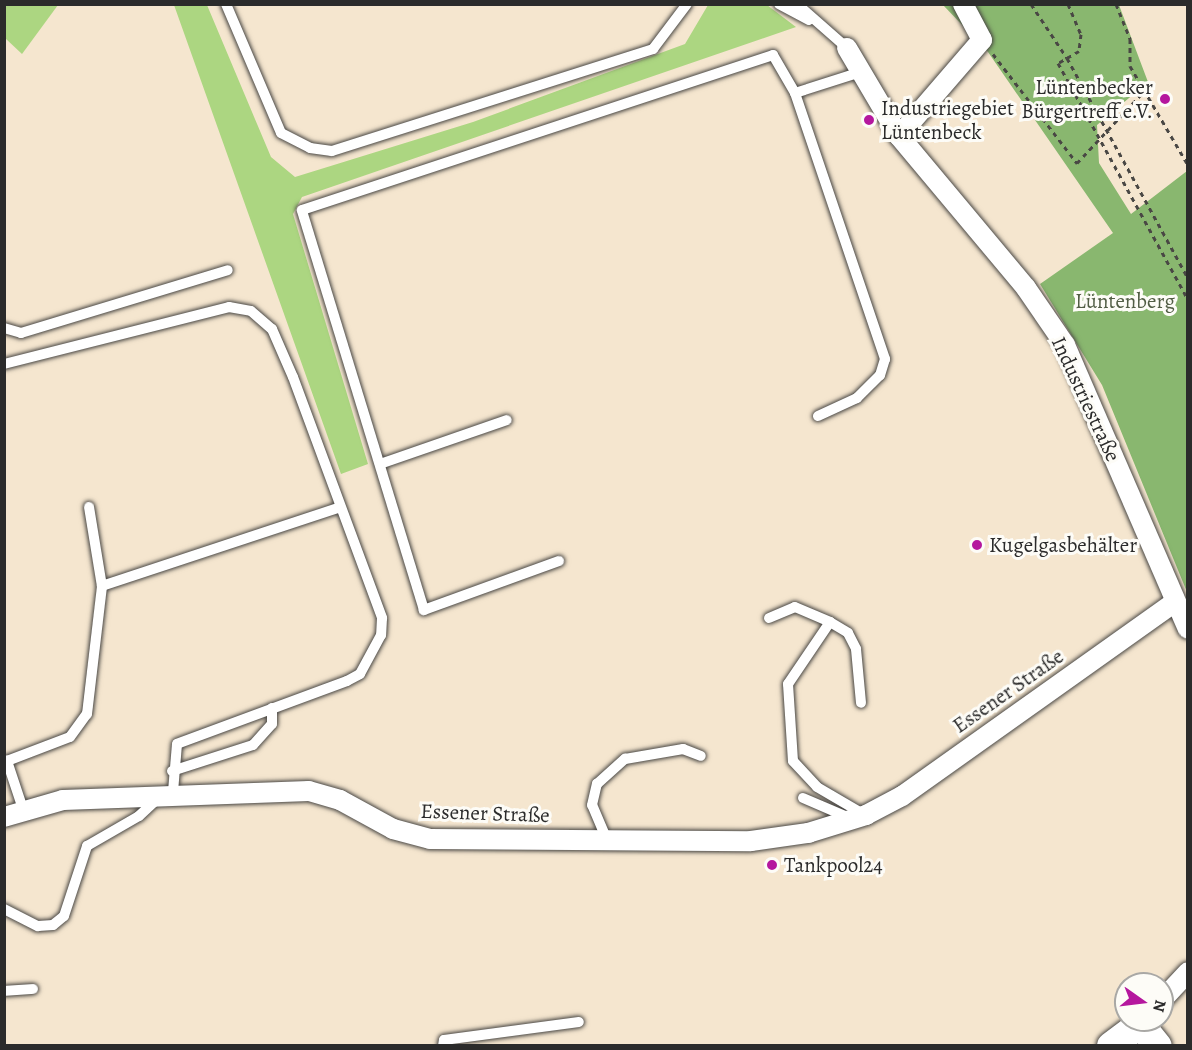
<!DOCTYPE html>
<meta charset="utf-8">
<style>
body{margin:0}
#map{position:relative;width:1192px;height:1050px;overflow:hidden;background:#f5e6cf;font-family:Alegreya,serif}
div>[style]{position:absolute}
.green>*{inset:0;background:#acd681}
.forest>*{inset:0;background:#89b76f}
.path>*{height:3px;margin-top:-1.5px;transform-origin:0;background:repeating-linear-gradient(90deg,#494744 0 4.5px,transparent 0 9px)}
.roads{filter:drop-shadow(0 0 2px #494744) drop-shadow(0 0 2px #494744)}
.lane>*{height:10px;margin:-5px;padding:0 5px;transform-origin:5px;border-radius:5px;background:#fff}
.street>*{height:20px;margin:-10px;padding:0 10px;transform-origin:10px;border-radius:10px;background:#fff}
.secondary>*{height:28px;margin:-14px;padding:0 14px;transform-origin:14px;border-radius:14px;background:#fff}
.dots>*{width:16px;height:16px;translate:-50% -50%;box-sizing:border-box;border:3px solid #fdfcf7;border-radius:50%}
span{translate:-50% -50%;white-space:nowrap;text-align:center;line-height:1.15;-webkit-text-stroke:6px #fdfcf7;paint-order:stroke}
.poi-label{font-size:21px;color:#2b2b2b}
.right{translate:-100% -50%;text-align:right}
.left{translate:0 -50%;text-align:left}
.park-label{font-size:21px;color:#525e45}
.street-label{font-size:21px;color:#2b2b2b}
.frame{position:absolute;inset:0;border:6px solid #2b2b2b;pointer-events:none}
.north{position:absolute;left:1114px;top:972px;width:60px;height:60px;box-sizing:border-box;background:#fdfcf7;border:2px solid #a9a8a5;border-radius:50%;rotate:104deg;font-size:16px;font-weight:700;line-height:24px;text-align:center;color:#2b2b2b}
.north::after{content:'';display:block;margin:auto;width:21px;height:27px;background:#b5179e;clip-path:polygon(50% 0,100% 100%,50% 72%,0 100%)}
</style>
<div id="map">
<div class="green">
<i style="clip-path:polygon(4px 5px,58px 5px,22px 54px,5px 38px)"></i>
<i style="clip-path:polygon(174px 5px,207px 5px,271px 157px,295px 177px,473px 122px,685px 44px,708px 5px,767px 5px,796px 27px,302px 197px,293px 214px,368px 464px,341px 474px)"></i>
</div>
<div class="forest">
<i style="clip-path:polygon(943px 5px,1119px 5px,1148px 82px,1097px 125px,1099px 163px,1131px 214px,1187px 171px,1187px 592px,1102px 385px,1040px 284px,1113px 233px,988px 52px)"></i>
</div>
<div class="path">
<i style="left:1031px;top:4px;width:65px;rotate:56.3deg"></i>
<i style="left:1067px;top:58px;width:251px;rotate:61.2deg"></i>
<i style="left:1068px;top:4px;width:33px;rotate:67deg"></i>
<i style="left:1081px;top:34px;width:17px;rotate:97deg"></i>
<i style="left:1079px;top:51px;width:24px;rotate:150deg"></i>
<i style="left:1058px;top:63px;width:269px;rotate:61.2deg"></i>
<i style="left:1116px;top:4px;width:38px;rotate:68deg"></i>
<i style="left:1130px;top:39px;width:27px;rotate:90deg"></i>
<i style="left:1130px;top:66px;width:115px;rotate:59.6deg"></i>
<i style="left:993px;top:54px;width:138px;rotate:52.4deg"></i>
<i style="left:1077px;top:163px;width:103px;rotate:-47deg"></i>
</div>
<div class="roads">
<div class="lane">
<i style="left:226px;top:4px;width:140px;rotate:66.9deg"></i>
<i style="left:281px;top:133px;width:33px;rotate:27deg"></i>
<i style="left:310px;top:148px;width:22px;rotate:8deg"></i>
<i style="left:332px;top:151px;width:337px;rotate:-17.6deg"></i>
<i style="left:653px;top:49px;width:56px;rotate:-52.9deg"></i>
<i style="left:779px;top:4px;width:34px;rotate:28deg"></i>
<i style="left:797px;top:4px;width:67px;rotate:41.3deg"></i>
<i style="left:795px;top:93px;width:281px;rotate:71.3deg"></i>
<i style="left:885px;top:359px;width:17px;rotate:107deg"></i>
<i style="left:880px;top:375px;width:33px;rotate:135deg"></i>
<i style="left:857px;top:398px;width:43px;rotate:155.2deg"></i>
<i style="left:4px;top:328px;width:18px;rotate:16deg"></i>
<i style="left:21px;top:333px;width:216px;rotate:-16.9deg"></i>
<i style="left:4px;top:364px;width:232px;rotate:-14.2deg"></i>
<i style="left:229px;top:307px;width:22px;rotate:10deg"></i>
<i style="left:251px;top:311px;width:28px;rotate:41deg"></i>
<i style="left:272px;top:329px;width:52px;rotate:66.4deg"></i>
<i style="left:293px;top:377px;width:257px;rotate:69.7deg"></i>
<i style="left:382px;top:618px;width:17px;rotate:93deg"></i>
<i style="left:381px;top:635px;width:44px;rotate:118.3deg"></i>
<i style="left:360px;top:674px;width:15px;rotate:152deg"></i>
<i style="left:347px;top:681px;width:181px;rotate:159.7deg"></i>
<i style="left:177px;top:744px;width:48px;rotate:94.8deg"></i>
<i style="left:380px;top:464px;width:134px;rotate:-19.1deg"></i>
<i style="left:89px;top:507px;width:80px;rotate:80.7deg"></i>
<i style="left:559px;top:561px;width:144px;rotate:160.1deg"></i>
<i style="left:424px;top:610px;width:418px;rotate:-107deg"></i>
<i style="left:302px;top:210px;width:496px;rotate:-18.2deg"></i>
<i style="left:773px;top:55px;width:44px;rotate:59.9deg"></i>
<i style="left:795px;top:93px;width:69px;rotate:-17.7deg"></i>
<i style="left:769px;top:618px;width:28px;rotate:-23deg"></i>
<i style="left:795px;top:607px;width:38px;rotate:23deg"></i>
<i style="left:830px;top:622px;width:75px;rotate:124.1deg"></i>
<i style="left:788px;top:684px;width:77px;rotate:86.3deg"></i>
<i style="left:793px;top:761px;width:35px;rotate:47deg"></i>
<i style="left:817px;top:787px;width:56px;rotate:30.3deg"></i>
<i style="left:830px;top:622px;width:21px;rotate:31deg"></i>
<i style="left:848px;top:633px;width:18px;rotate:63deg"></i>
<i style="left:856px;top:649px;width:54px;rotate:84.7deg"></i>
<i style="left:172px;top:771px;width:85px;rotate:-17.8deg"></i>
<i style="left:253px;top:745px;width:28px;rotate:-48deg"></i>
<i style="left:272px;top:724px;width:16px;rotate:-90deg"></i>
<i style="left:803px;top:798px;width:53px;rotate:23.2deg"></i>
<i style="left:23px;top:809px;width:51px;rotate:-108.4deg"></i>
<i style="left:7px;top:761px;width:67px;rotate:-20.9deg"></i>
<i style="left:70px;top:737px;width:29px;rotate:-54deg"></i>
<i style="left:87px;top:714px;width:129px;rotate:-83.3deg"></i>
<i style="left:102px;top:586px;width:249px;rotate:-18.3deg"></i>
<i style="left:607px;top:840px;width:38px;rotate:-113deg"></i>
<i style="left:592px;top:805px;width:22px;rotate:-77deg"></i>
<i style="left:597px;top:784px;width:38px;rotate:-42deg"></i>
<i style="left:625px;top:759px;width:59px;rotate:-9.8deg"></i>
<i style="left:683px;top:749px;width:19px;rotate:21deg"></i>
<i style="left:4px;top:909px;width:38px;rotate:27deg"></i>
<i style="left:38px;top:926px;width:15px;rotate:-4deg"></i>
<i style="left:53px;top:925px;width:14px;rotate:-39deg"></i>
<i style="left:64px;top:916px;width:74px;rotate:-71.8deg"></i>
<i style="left:87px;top:846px;width:60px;rotate:-30deg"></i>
<i style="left:139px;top:816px;width:26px;rotate:-43deg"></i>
<i style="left:4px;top:991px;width:29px;rotate:-4deg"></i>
<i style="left:443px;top:1046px;width:6px;rotate:-81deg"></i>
<i style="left:444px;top:1040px;width:136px;rotate:-7.6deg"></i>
</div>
<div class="street">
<i style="left:847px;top:48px;width:102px;rotate:59.4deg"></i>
<i style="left:899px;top:136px;width:198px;rotate:50.1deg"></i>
<i style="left:1026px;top:288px;width:69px;rotate:55.6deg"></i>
<i style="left:1065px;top:345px;width:309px;rotate:66.6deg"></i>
<i style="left:899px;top:136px;width:127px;rotate:-49.2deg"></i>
<i style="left:982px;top:40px;width:41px;rotate:-117.8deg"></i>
<i style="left:4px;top:817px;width:61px;rotate:-16.1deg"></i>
<i style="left:63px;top:800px;width:246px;rotate:-2.1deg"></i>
<i style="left:309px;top:791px;width:32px;rotate:16deg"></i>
<i style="left:340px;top:800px;width:60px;rotate:28.7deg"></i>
<i style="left:393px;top:829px;width:38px;rotate:15deg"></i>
<i style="left:430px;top:839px;width:321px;rotate:0.4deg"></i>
<i style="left:751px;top:841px;width:58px;rotate:-8deg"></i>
<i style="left:808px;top:833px;width:61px;rotate:-17.2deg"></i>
<i style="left:866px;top:815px;width:41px;rotate:-27.8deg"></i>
<i style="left:902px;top:796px;width:335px;rotate:-35.4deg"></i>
<i style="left:1162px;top:1000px;width:38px;rotate:-47deg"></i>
</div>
<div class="secondary">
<i style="left:1111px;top:1046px;width:36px;rotate:-37deg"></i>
<i style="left:1140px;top:1024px;width:28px;rotate:51deg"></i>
</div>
</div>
<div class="dots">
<i style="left:1165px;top:99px;background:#b5179e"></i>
<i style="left:869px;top:120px;background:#b5179e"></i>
<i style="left:977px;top:545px;background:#b5179e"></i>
<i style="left:772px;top:865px;background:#b5179e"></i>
</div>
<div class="poi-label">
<span class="right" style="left:1153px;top:99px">Lüntenbecker<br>Bürgertreff e.V.</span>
<span class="left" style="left:881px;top:120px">Industriegebiet<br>Lüntenbeck</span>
<span class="left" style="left:989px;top:545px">Kugelgasbehälter</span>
<span class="left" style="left:784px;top:865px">Tankpool24</span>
</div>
<div class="park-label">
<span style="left:1125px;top:301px">Lüntenberg</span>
</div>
<div class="street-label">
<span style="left:1086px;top:399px;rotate:65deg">Industriestraße</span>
<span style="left:1008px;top:691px;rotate:-35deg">Essener Straße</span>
<span style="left:485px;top:813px;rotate:2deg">Essener Straße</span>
</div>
<div class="frame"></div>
<div class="north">N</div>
</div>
